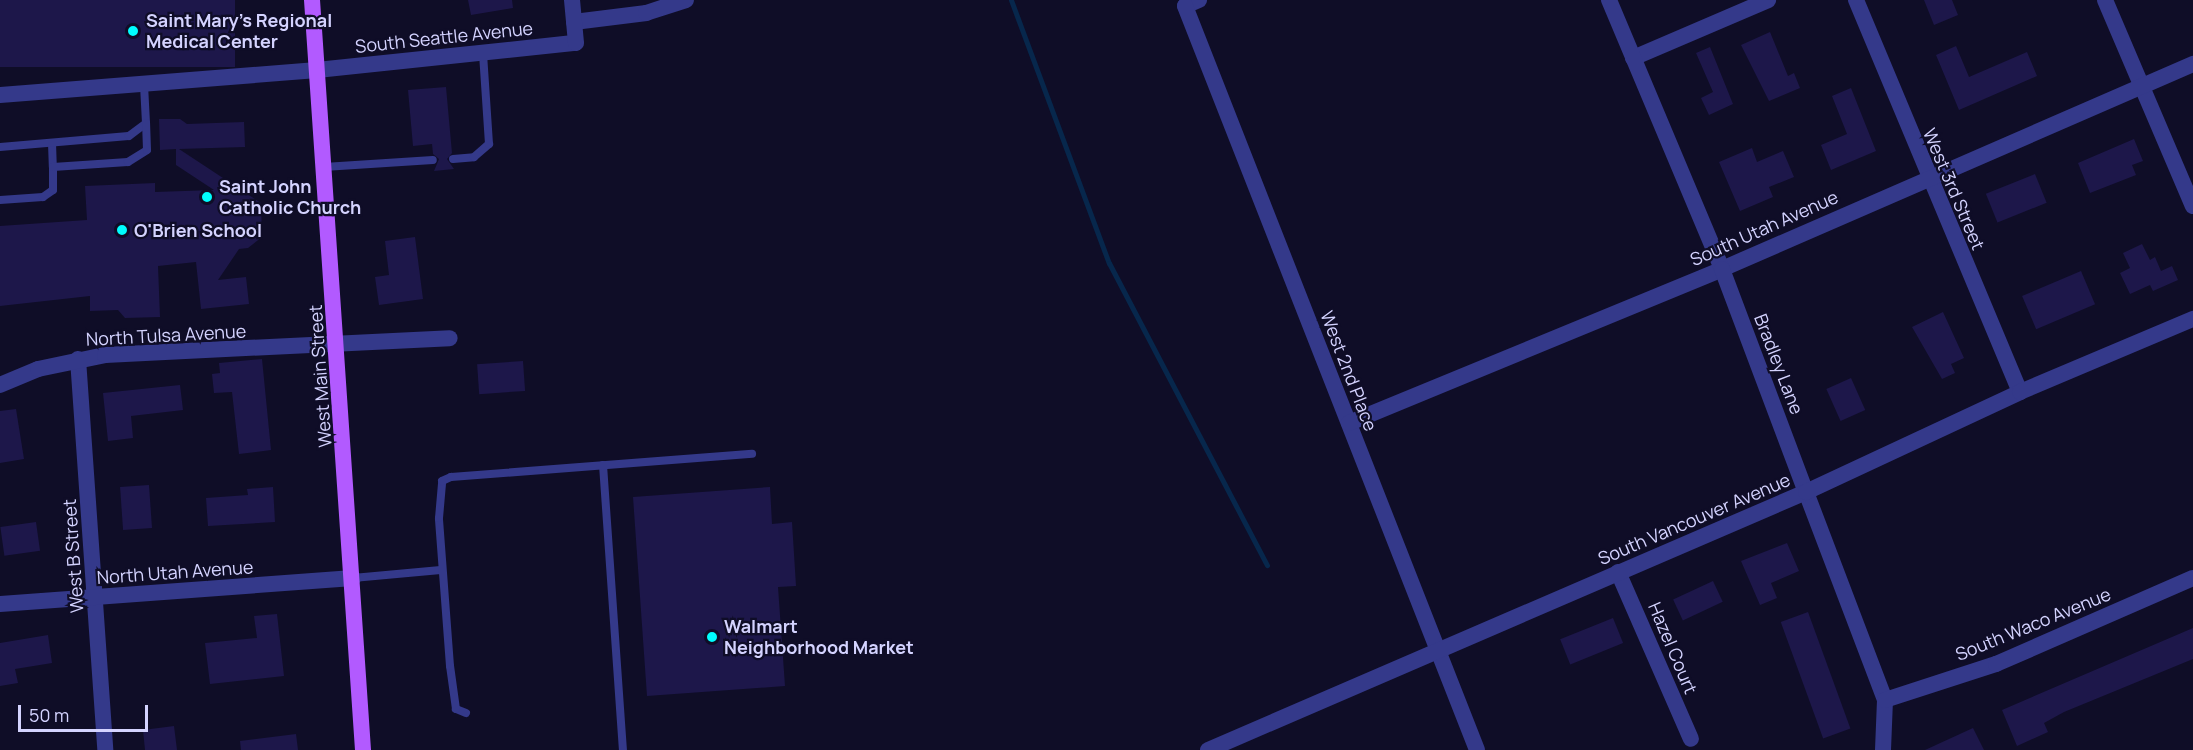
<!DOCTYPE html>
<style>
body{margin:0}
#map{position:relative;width:2193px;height:750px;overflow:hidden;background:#0f0d27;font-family:Manrope,sans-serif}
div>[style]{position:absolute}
.stream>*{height:5px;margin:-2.5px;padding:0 2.5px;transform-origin:2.5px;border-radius:2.5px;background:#07274c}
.building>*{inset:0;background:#1d174a;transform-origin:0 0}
.service>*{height:8px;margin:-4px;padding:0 4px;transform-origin:4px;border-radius:4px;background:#34398a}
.minor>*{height:16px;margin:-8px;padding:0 8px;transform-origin:8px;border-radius:8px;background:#34398a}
.tertiary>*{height:16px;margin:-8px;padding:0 8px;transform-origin:8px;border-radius:8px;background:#34398a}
.primary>*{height:16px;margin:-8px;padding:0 8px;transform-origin:8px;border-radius:8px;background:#b25aff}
.dots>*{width:16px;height:16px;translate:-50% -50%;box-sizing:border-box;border:3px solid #0f0d27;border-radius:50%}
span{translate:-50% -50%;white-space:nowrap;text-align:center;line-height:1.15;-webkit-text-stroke:4.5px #0f0d27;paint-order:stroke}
.poi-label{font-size:18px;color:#d4d3ff;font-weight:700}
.left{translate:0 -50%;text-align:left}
.street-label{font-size:18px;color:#d4d3ff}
.scale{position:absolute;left:18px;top:705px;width:130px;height:27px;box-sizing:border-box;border:3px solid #d4d3ff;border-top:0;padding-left:8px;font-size:18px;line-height:21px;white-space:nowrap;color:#d4d3ff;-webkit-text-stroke:4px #0f0d27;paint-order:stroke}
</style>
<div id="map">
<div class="stream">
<i style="left:1011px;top:0;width:281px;rotate:69.6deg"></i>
<i style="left:1109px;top:263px;width:341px;rotate:62.4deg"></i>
</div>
<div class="building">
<i style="left:0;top:0;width:235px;height:67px"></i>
<i style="clip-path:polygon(468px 0,512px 0,513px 8px,471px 15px)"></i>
<i style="clip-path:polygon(1924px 0,1952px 0,1958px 15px,1934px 25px)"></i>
<i style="clip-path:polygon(1770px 32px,1788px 76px,1794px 73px,1800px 88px,1769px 101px,1741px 45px)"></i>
<i style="clip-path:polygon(1956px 46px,1969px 77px,2027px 52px,2037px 76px,1959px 110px,1936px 55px)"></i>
<i style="clip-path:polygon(1710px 47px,1733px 104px,1709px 115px,1701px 98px,1713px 92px,1696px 53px)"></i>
<i style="clip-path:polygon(446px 87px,452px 153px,447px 159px,454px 169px,434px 171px,439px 159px,433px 154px,432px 144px,413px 146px,408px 90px)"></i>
<i style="clip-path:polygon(1851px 88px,1876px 151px,1831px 170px,1821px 145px,1847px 134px,1832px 96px)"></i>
<i style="clip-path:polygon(159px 119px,180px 119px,187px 124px,244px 122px,245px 147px,179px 149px,261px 203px,262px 237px,248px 248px,239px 249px,218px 280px,246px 277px,249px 304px,201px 309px,196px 262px,158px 266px,160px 317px,125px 318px,118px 310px,90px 311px,90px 296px,0 306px,0 226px,87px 220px,85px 186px,155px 183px,155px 192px,214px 190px,176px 165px,176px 149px,160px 150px)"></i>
<i style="clip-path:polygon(2134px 139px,2143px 161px,2132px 165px,2136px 175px,2090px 193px,2078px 163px)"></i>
<i style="clip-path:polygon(1752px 148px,1757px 162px,1783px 151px,1794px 177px,1769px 187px,1773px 197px,1740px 211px,1719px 162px)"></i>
<i style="left:2035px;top:174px;width:31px;height:53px;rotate:68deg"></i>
<i style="clip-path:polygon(415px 237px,423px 299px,379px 305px,375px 277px,389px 275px,385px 241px)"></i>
<i style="clip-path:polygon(2142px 244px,2150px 260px,2155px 257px,2161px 271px,2172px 266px,2178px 280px,2153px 291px,2150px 285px,2130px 294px,2120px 273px,2130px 268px,2123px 253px)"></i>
<i style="left:2081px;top:271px;width:36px;height:64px;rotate:67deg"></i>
<i style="clip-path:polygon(1943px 312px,1964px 358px,1951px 364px,1955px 373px,1942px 379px,1912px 327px)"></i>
<i style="clip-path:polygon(262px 359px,271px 450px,239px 454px,232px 392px,214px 393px,212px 374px,220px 373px,219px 363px)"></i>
<i style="left:523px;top:361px;width:30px;height:46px;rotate:86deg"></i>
<i style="left:1851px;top:378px;width:35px;height:27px;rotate:66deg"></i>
<i style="clip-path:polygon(180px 385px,183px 410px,131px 416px,133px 438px,108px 441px,103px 393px)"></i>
<i style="clip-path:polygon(16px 409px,24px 459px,0 463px,0 411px)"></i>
<i style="left:149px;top:485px;width:43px;height:29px;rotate:86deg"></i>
<i style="clip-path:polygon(273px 487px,275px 522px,208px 526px,206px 498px,248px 495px,247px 489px)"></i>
<i style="clip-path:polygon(770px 487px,772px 524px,792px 522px,796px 586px,778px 587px,785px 686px,647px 696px,633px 497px)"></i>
<i style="left:36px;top:522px;width:29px;height:36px;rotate:82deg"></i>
<i style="clip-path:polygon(1787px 543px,1799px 571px,1771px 583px,1777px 598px,1760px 605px,1741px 561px)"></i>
<i style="left:1713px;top:581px;width:23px;height:44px;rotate:65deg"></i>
<i style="left:1808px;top:612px;width:124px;height:29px;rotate:70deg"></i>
<i style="clip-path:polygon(277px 614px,284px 676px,210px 684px,205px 643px,257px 638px,254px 616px)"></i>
<i style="left:1613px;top:618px;width:27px;height:57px;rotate:68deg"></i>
<i style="clip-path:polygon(2193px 628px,2193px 659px,2064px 712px,2044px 723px,2048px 732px,2017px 746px,2002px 710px)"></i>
<i style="clip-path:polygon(48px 635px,52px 663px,15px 669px,18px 683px,0 686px,0 643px)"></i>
<i style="clip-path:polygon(174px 726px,177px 750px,145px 750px,143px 730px)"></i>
<i style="clip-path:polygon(1973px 728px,1984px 750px,1925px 750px)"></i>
<i style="clip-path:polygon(296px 734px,298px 750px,241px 750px,240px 741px)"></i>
</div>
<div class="service">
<i style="left:52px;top:143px;width:24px;rotate:88deg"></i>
<i style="left:0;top:147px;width:129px;rotate:-4.9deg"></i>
<i style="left:129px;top:136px;width:21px;rotate:-37deg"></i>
<i style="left:146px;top:123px;width:39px;rotate:-93deg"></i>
<i style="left:453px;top:159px;width:21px;rotate:-5deg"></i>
<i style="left:474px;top:157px;width:20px;rotate:-41deg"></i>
<i style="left:489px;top:144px;width:91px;rotate:-93.8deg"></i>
<i style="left:324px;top:167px;width:109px;rotate:-3.7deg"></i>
<i style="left:0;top:200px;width:43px;rotate:-4deg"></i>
<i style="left:43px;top:197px;width:12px;rotate:-35deg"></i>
<i style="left:53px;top:190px;width:23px;rotate:-90deg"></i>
<i style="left:53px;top:167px;width:75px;rotate:-3.8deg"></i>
<i style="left:128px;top:162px;width:22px;rotate:-32deg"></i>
<i style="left:147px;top:150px;width:27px;rotate:-92deg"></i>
<i style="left:603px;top:465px;width:286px;rotate:86deg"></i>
<i style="left:353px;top:578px;width:88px;rotate:-5.2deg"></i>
<i style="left:466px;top:713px;width:11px;rotate:-158deg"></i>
<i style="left:456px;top:709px;width:43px;rotate:-97.9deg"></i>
<i style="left:450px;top:666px;width:148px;rotate:-94.3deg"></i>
<i style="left:439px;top:518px;width:37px;rotate:-85deg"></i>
<i style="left:442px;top:481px;width:10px;rotate:-24deg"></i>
<i style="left:451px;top:477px;width:302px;rotate:-4.4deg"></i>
</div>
<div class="minor">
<i style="left:1199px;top:0;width:15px;rotate:157deg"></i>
<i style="left:1185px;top:6px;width:799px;rotate:68.57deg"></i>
<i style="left:1856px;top:0;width:425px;rotate:67.3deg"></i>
<i style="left:2105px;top:0;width:224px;rotate:66.9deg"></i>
<i style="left:574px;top:22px;width:73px;rotate:-7.1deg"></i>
<i style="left:646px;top:13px;width:42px;rotate:-18deg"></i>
<i style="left:1633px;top:58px;width:147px;rotate:-23.2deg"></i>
<i style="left:0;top:95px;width:318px;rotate:-4.5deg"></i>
<i style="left:317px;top:70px;width:260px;rotate:-6deg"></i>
<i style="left:576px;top:43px;width:43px;rotate:-95.3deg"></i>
<i style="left:78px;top:359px;width:392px;rotate:86deg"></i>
<i style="left:0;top:385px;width:41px;rotate:-22.8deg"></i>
<i style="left:38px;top:369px;width:68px;rotate:-11.8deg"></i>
<i style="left:105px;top:355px;width:345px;rotate:-2.8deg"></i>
<i style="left:1349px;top:423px;width:404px;rotate:-22.4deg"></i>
<i style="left:1722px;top:269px;width:514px;rotate:-23.52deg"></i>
<i style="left:1806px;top:492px;width:222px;rotate:69.2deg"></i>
<i style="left:1885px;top:700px;width:50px;rotate:92.3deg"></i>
<i style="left:1618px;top:572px;width:182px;rotate:66.4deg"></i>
<i style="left:0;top:604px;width:354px;rotate:-4.2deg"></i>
<i style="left:1885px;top:700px;width:117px;rotate:-18deg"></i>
<i style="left:1996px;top:664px;width:215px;rotate:-23.6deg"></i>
</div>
<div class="tertiary">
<i style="left:1609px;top:0;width:292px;rotate:67.2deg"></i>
<i style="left:1722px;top:269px;width:238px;rotate:69.4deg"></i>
<i style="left:1208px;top:750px;width:651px;rotate:-23.34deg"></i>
<i style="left:1806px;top:492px;width:236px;rotate:-25deg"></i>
<i style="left:2020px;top:392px;width:188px;rotate:-22.9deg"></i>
</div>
<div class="primary">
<i style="left:312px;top:0;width:752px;rotate:86.11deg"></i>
</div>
<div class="dots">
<i style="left:133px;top:31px;background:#00fdfe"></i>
<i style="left:207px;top:197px;background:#00fdfe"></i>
<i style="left:122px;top:230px;background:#00fdfe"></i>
<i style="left:712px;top:637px;background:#00fdfe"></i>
</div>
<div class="poi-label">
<span class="left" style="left:146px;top:31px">Saint Mary's Regional<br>Medical Center</span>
<span class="left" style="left:219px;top:197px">Saint John<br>Catholic Church</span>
<span class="left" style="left:134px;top:230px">O'Brien School</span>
<span class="left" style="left:724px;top:637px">Walmart<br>Neighborhood Market</span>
</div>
<div class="street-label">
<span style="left:444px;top:37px;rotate:-6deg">South Seattle Avenue</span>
<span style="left:1954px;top:189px;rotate:67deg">West 3rd Street</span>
<span style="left:1764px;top:228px;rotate:-24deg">South Utah Avenue</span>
<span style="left:166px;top:335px;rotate:-3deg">North Tulsa Avenue</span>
<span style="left:1779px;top:364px;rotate:69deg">Bradley Lane</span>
<span style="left:1349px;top:371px;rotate:69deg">West 2nd Place</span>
<span style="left:320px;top:376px;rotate:-94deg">West Main Street</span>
<span style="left:1694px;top:519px;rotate:-23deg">South Vancouver Avenue</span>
<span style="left:73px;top:556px;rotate:-94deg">West B Street</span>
<span style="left:175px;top:572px;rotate:-4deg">North Utah Avenue</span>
<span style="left:2033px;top:624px;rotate:-22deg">South Waco Avenue</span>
<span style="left:1673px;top:648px;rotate:67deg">Hazel Court</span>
</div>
<div class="scale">50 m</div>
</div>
